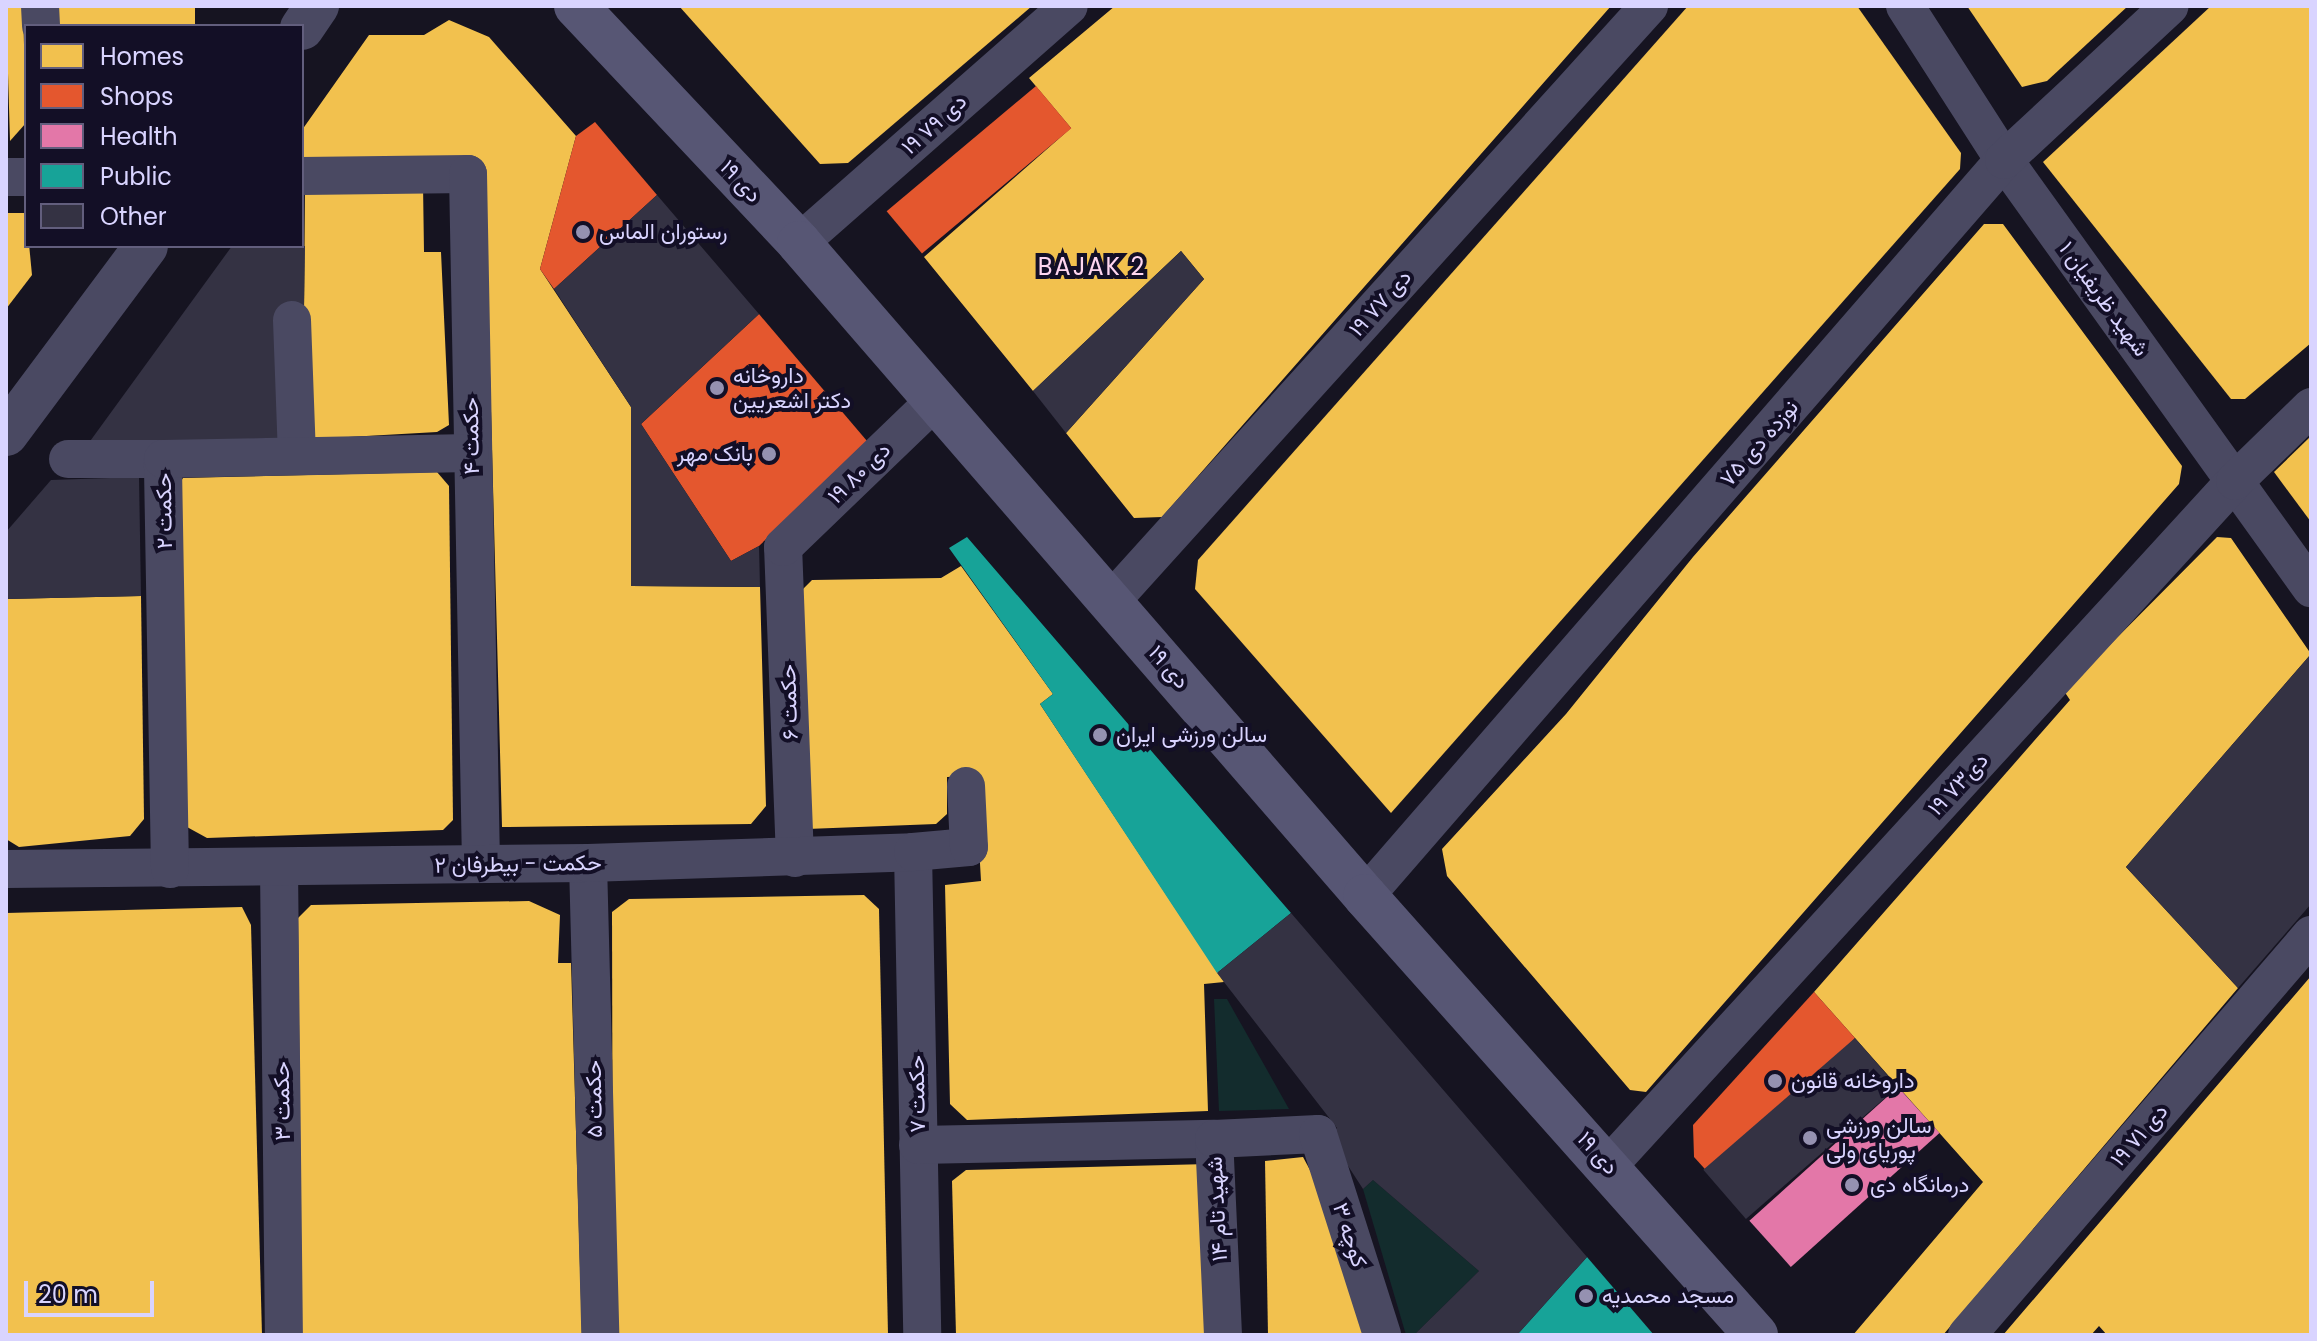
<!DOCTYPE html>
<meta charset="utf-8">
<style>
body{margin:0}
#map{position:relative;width:2317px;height:1341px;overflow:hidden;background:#161421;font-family:Poppins,Vazirmatn,sans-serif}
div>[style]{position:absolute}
.green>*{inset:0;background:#132c2d}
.homes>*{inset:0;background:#f2c14e;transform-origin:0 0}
.shops>*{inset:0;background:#e4572e;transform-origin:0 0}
.health>*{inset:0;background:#e377a8;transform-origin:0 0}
.public>*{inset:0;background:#17a398}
.building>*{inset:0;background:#343243;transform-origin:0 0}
.minor>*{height:38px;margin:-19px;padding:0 19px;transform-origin:19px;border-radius:19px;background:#4a4962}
.tertiary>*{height:44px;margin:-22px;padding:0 22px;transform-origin:22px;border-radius:22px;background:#4a4962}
.secondary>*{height:44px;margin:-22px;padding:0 22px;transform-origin:22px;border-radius:22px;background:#575674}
.dots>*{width:22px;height:22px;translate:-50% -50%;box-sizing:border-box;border:4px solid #130f26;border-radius:50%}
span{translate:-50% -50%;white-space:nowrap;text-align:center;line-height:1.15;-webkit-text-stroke:8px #130f26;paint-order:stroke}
.street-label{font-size:22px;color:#d9d4ff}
.poi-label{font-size:22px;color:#d9d4ff}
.left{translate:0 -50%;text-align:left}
.right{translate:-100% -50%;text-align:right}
.neighbourhood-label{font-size:24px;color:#ffd6f0;letter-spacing:2px}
.frame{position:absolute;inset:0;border:8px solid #d9d4ff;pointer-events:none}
.legend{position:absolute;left:24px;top:24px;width:280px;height:224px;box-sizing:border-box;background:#130f26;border:2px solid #625e7d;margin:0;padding:10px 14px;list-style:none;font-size:24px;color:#d9d4ff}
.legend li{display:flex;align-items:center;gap:16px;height:40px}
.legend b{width:40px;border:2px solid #625e7d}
.scale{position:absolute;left:24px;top:1281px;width:130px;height:36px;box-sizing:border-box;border:4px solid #d9d4ff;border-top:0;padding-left:10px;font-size:24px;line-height:28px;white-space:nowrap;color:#d9d4ff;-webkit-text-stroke:6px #130f26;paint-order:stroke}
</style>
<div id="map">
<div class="green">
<i style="clip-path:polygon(1214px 999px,1227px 999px,1289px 1109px,1219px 1111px)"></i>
<i style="clip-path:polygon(1373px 1180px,1479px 1271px,1414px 1335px,1406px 1335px,1363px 1189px)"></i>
</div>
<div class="homes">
<i style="clip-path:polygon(6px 6px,23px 6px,26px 123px,10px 141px)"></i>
<i style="left:54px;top:6px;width:141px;height:20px"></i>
<i style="clip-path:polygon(679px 6px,1032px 6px,848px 163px,820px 164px)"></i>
<i style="clip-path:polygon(1115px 6px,1611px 6px,1162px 517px,1134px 518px,1066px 433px,1204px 279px,1181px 251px,1033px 391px,924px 257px,1071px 128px,1029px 78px)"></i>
<i style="clip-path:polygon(1688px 6px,1857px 6px,1961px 153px,1960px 169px,1391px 813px,1195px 589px,1198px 560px)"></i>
<i style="clip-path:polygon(1967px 6px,2128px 6px,2047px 81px,2022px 87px)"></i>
<i style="clip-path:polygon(2211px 6px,2311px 6px,2311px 343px,2245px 399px,2231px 399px,2043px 162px)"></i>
<i style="clip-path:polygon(449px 20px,489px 37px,576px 136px,540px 269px,631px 407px,631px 586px,760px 587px,766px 806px,751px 824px,502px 827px,487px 259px,476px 163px,302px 162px,302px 130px,369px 35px,424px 35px)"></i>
<i style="clip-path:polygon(423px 184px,424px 252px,441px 252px,449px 425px,437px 432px,313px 439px,304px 309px,305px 187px)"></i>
<i style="clip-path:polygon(6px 213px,26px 213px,32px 275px,6px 309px)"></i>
<i style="clip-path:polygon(1984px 224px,2003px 224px,2182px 466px,2179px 484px,1646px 1092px,1630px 1090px,1447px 876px,1442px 849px,1566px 714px,1693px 557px)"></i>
<i style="clip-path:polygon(2311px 436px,2311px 522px,2274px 472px)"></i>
<i style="clip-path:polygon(437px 472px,449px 486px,453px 820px,443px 830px,207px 838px,187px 827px,177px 488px,183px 478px)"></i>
<i style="clip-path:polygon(2217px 537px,2231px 538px,2311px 654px,2126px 867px,2238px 988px,1943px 1335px,1853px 1335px,1983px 1182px,1814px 992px,2070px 700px,2064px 691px)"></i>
<i style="clip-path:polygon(961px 566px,1053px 694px,1040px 704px,1224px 982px,1204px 984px,1208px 1111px,967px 1120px,950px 1104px,945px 885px,981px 881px,975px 776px,947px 777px,947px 814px,936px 824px,807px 829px,802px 590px,812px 580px,941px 578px)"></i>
<i style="clip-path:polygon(141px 596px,144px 819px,130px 836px,19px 847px,6px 839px,6px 599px)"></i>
<i style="clip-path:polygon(864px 895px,879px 909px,888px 1335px,613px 1335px,612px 912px,629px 899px)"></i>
<i style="clip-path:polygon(529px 901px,560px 915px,558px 963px,571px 963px,582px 1335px,302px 1335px,298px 918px,311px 905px)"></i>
<i style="clip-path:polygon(242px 907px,251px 925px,262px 1335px,6px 1335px,6px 913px)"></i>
<i style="clip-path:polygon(2311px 976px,2311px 1335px,2107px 1335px,2099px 1326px,2091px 1335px,2003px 1335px)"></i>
<i style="clip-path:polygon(1303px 1157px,1340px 1226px,1365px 1335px,1268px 1335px,1265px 1161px)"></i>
<i style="clip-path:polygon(1209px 1164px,1223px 1335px,956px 1335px,952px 1181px,966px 1170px)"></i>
</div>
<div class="shops">
<i style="left:1036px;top:86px;width:55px;height:195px;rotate:50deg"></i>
<i style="clip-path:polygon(595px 122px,657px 195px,554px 289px,540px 269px,576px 136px)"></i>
<i style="clip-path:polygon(759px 314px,867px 441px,759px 546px,731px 561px,641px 424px)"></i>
<i style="clip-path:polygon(1814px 992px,1855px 1038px,1723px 1189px,1694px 1157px,1693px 1125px)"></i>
</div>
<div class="health">
<i style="left:1898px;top:1087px;width:62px;height:200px;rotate:48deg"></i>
</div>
<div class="public">
<i style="clip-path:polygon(967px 537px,1291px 913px,1217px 973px,1040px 704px,1053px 694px,949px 548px)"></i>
<i style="clip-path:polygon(1587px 1257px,1654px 1335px,1517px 1335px)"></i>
</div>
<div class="building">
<i style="clip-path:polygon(657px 195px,759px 314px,641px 424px,731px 561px,759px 546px,760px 587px,631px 586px,631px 407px,554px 289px)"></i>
<i style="clip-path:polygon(232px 246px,305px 246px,304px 309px,281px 438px,88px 444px)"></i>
<i style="clip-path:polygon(1181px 251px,1204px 279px,1066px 433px,1033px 391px)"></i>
<i style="clip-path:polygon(139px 477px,141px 596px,6px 599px,6px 532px,51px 480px)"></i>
<i style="clip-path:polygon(2311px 654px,2311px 904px,2238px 988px,2126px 867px)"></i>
<i style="clip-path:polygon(1291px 913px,1587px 1257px,1517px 1335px,1414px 1335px,1479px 1271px,1373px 1180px,1363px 1189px,1328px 1135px,1337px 1128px,1217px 973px)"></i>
<i style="left:1855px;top:1038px;width:65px;height:201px;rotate:49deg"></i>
</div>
<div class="minor">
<i style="left:40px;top:6px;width:20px;rotate:87deg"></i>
<i style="left:1905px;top:6px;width:183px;rotate:57.3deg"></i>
<i style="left:2004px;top:160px;width:527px;rotate:54.35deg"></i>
<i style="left:302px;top:176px;width:166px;rotate:-0.7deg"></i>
<i style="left:468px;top:174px;width:690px;rotate:88.92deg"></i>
<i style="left:6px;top:177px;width:20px"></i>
<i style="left:799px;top:243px;width:359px;rotate:-41.3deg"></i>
<i style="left:292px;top:320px;width:136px;rotate:87.9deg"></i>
<i style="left:68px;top:459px;width:95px"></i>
<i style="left:1112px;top:600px;width:801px;rotate:-47.89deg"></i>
<i style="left:913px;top:852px;width:483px;rotate:88.9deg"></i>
<i style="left:795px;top:858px;width:311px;rotate:-92.2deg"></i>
<i style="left:783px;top:547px;width:212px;rotate:-43.9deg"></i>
<i style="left:588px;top:863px;width:472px;rotate:88.5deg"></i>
<i style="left:279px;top:867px;width:468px;rotate:89.4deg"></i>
<i style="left:6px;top:869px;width:582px;rotate:-0.59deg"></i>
<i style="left:588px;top:863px;width:325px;rotate:-1.9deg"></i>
<i style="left:913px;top:852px;width:56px;rotate:-5.1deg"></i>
<i style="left:969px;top:847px;width:61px;rotate:-92.8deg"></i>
<i style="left:170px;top:869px;width:410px;rotate:-91deg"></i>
<i style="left:163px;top:459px;width:307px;rotate:-1.1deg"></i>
<i style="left:1365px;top:896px;width:975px;rotate:-49.04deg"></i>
<i style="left:2004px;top:160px;width:226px;rotate:-42.9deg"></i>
<i style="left:918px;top:1145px;width:296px;rotate:-1.2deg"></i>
<i style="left:1609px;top:1165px;width:927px;rotate:-47.54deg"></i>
<i style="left:2235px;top:481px;width:106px;rotate:-44.2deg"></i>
<i style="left:1223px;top:1335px;width:196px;rotate:-92.6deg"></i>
<i style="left:1214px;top:1139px;width:104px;rotate:-2.8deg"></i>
<i style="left:1318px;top:1134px;width:211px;rotate:72.3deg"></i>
<i style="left:1967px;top:1335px;width:528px;rotate:-49.3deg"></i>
</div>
<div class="tertiary">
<i style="left:302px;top:28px;width:27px;rotate:-56deg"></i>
<i style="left:6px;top:434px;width:234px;rotate:-53.3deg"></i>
</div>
<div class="secondary">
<i style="left:576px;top:6px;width:325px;rotate:46.7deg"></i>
<i style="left:799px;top:243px;width:864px;rotate:49.08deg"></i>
<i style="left:1365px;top:896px;width:588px;rotate:48.31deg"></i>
</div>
<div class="dots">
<i style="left:583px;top:232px;background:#9591b1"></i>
<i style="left:717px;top:388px;background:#9591b1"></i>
<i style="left:769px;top:454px;background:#9591b1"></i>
<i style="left:1100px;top:735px;background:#9591b1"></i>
<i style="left:1775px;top:1081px;background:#9591b1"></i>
<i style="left:1810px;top:1138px;background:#9591b1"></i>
<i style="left:1852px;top:1185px;background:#9591b1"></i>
<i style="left:1586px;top:1296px;background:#9591b1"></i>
</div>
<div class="street-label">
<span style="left:934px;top:124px;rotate:-42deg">۱۹ دی ۷۹</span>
<span style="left:741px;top:181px;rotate:47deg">۱۹ دی</span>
<span style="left:2104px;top:299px;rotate:54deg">شهید ظریفیان ۱</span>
<span style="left:1380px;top:303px;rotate:-48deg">۱۹ دی ۷۷</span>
<span style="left:471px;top:436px;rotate:-91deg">حکمت ۴</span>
<span style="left:1759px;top:443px;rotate:-49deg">نوزده دی ۷۵</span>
<span style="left:859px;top:473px;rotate:-44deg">۱۹ دی ۸۰</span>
<span style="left:164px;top:511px;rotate:-91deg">حکمت ۲</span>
<span style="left:1169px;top:667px;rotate:49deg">۱۹ دی</span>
<span style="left:789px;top:702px;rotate:-92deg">حکمت ۶</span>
<span style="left:1958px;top:784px;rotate:-47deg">۱۹ دی۷۳</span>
<span style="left:518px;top:864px;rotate:-1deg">حکمت - بیطرفان ۲</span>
<span style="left:917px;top:1094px;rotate:-91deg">حکمت ۷</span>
<span style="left:594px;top:1099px;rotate:-91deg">حکمت ۵</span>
<span style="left:282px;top:1101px;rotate:-91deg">حکمت ۳</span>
<span style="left:2139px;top:1135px;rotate:-49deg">۱۹ دی ۷۱</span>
<span style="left:1598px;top:1153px;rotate:48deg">۱۹ دی</span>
<span style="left:1217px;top:1209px;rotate:-93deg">شهید تام ۱۴</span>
<span style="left:1350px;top:1235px;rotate:72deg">کوچه ۳</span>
</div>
<div class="poi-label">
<span class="left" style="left:599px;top:232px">رستوران الماس</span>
<span class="left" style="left:733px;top:388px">داروخانه<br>دکتر اشعریین</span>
<span class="right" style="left:753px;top:454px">بانک مهر</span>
<span class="left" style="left:1116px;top:735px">سالن ورزشی ایران</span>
<span class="left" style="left:1791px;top:1081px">داروخانه قانون</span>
<span class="left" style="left:1826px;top:1138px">سالن ورزشی<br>پوریای ولی</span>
<span class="left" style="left:1870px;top:1185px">درمانگاه دی</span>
<span class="left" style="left:1602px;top:1296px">مسجد محمدیه</span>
</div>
<div class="neighbourhood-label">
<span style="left:1092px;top:267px">BAJAK 2</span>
</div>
<div class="frame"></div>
<ul class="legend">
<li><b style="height:22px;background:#f2c14e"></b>Homes</li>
<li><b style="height:22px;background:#e4572e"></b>Shops</li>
<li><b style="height:22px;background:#e377a8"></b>Health</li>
<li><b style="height:22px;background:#17a398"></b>Public</li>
<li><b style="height:22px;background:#343243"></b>Other</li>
</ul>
<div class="scale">20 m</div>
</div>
